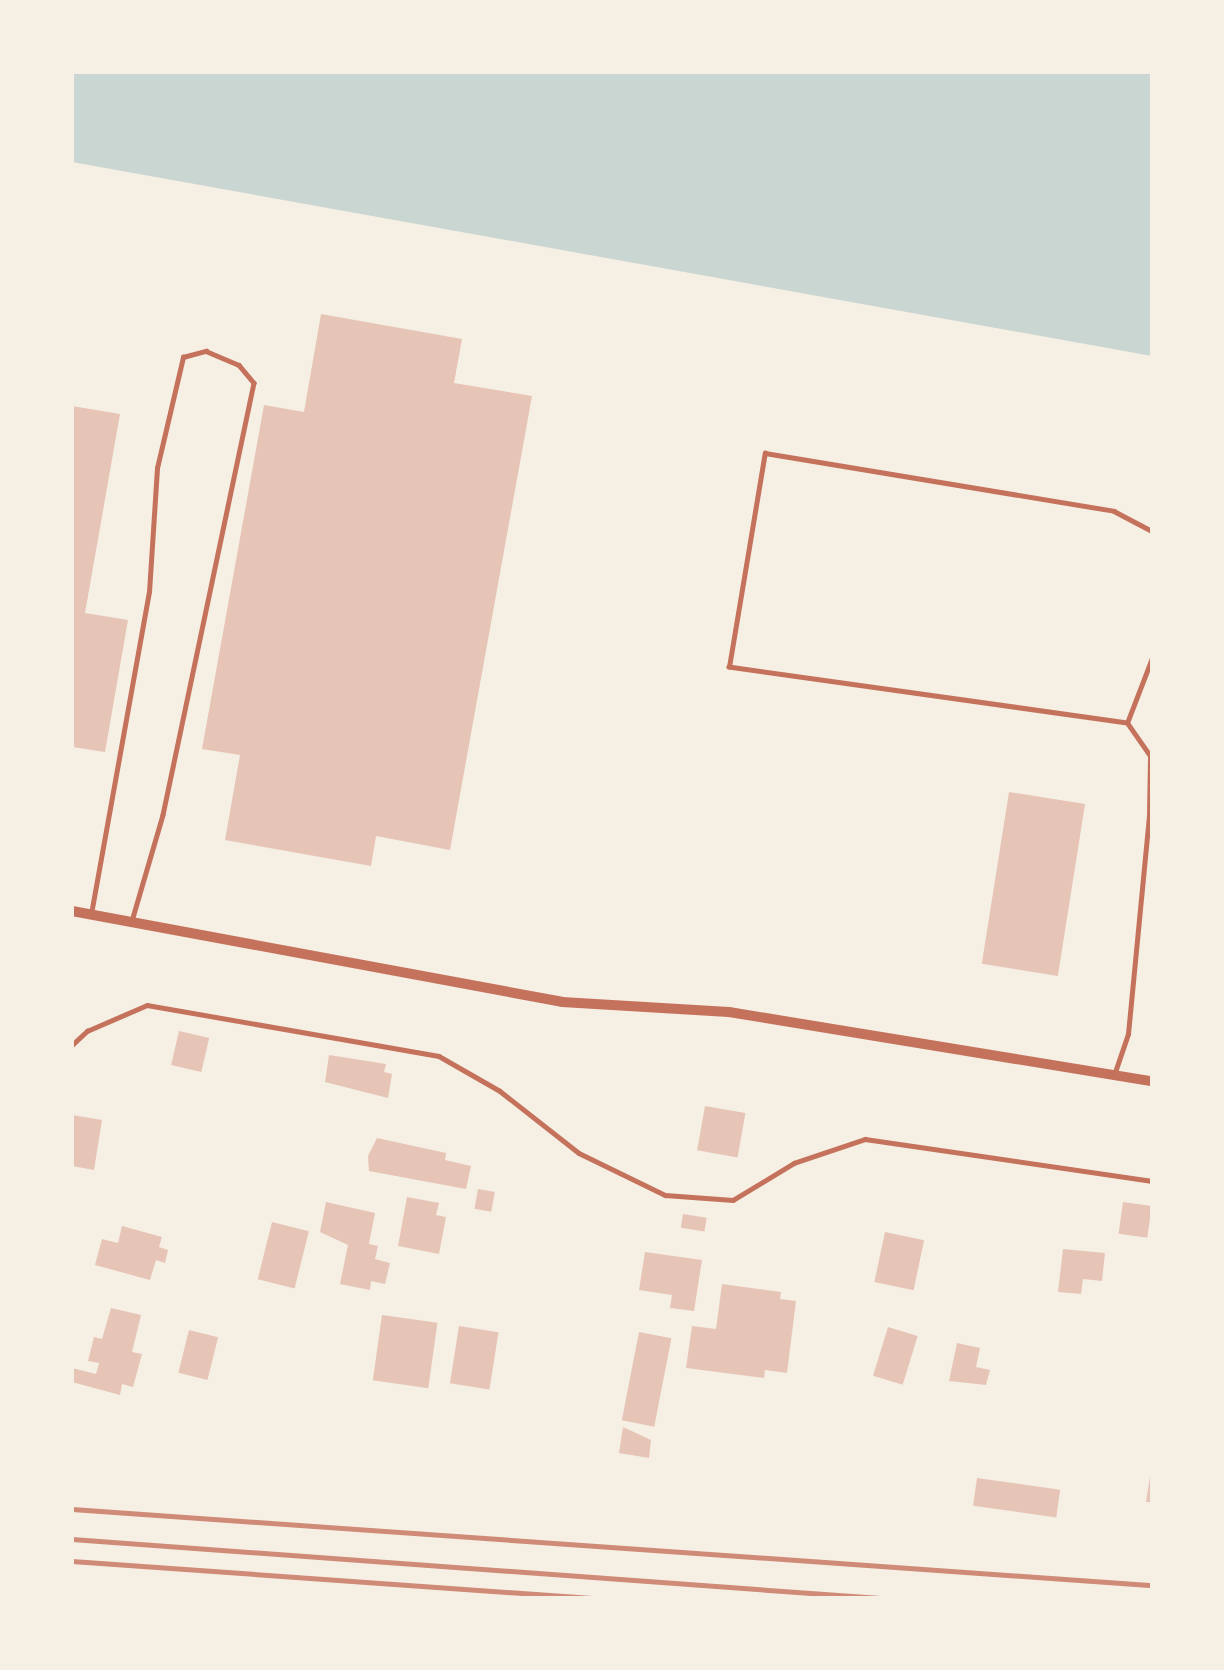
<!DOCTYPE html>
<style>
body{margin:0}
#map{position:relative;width:1224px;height:1670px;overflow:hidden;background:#f6efe4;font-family:"Open Sans",sans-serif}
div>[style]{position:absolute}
.water>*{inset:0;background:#c9d6d2}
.building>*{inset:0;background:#e6c5b7;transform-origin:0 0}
.service>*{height:4.5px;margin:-2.25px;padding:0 2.25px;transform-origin:2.25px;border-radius:2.25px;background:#c5725c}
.tertiary>*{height:10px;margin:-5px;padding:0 5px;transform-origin:5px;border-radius:5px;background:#c5725c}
.rail>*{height:4.5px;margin:-2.25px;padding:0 2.25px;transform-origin:2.25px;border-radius:2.25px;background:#cf8b77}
span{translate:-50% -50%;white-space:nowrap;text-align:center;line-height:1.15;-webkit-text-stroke:5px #f6efe4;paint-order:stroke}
.frame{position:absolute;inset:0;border:74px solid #f6efe4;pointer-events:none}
</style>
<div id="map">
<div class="water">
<i style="clip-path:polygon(72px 72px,1152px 72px,1152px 356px,72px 162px)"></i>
</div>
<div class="building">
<i style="clip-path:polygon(321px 314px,462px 339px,454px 383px,532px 396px,450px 850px,376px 836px,371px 866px,225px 840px,240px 755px,202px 749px,264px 405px,304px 412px)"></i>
<i style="clip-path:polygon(72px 406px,120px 414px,85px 613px,128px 620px,105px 752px,72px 747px)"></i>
<i style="left:1009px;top:792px;width:77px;height:174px;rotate:9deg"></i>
<i style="left:179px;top:1031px;width:31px;height:35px;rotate:13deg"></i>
<i style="clip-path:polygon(329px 1055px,386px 1064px,384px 1072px,392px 1074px,388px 1098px,325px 1082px)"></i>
<i style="left:705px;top:1106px;width:41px;height:45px;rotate:10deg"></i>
<i style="clip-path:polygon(72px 1115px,102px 1120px,94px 1170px,72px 1166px)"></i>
<i style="clip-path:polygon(377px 1138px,446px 1153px,445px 1160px,471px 1166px,466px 1189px,369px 1171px,368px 1156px)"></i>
<i style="left:478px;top:1189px;width:17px;height:20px;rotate:10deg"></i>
<i style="clip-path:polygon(407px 1197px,439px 1203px,436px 1215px,446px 1217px,439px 1254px,398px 1246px)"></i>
<i style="clip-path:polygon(326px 1202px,375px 1213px,369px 1244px,378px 1246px,375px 1259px,390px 1263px,385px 1284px,371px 1281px,370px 1290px,340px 1284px,348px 1245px,320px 1232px)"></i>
<i style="left:1123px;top:1202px;width:29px;height:32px;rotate:8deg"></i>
<i style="left:683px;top:1214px;width:24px;height:14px;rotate:9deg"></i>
<i style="left:272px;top:1222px;width:38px;height:59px;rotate:14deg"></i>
<i style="clip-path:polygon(122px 1226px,162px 1237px,159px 1247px,168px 1250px,165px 1263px,156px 1260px,150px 1280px,95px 1265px,102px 1239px,118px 1243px)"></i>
<i style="left:885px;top:1232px;width:40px;height:51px;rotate:12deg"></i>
<i style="clip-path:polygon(1063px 1249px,1105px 1253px,1102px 1281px,1083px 1279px,1081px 1294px,1058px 1292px)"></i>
<i style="clip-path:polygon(645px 1252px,702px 1260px,694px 1311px,670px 1308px,672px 1295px,639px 1290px)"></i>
<i style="clip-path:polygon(722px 1284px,781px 1292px,780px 1299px,796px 1301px,787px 1373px,765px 1370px,764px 1378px,686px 1368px,692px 1326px,716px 1329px)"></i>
<i style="clip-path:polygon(111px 1308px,141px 1315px,132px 1352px,142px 1354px,133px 1387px,122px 1384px,120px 1395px,72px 1382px,72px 1368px,96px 1374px,99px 1363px,88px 1361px,94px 1337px,102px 1339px)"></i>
<i style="left:382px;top:1315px;width:56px;height:66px;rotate:8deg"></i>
<i style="left:459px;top:1326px;width:40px;height:58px;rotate:9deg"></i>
<i style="left:888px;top:1327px;width:31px;height:51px;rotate:17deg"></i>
<i style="left:189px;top:1330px;width:30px;height:44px;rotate:14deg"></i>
<i style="left:639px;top:1332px;width:33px;height:90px;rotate:11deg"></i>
<i style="clip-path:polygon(957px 1343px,980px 1348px,976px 1367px,990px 1370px,986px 1385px,949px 1381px)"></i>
<i style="clip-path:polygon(623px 1427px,651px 1440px,649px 1458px,619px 1453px)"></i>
<i style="clip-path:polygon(1152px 1463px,1152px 1502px,1146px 1502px)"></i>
<i style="left:977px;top:1478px;width:84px;height:28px;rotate:8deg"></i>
</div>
<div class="service">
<i style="left:1127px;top:723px;width:70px;rotate:-69deg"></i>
<i style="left:91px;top:914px;width:327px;rotate:-79.8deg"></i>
<i style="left:149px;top:592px;width:124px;rotate:-86.3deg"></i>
<i style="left:157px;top:468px;width:114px;rotate:-76.8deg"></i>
<i style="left:183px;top:357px;width:24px;rotate:-15deg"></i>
<i style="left:206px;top:351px;width:36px;rotate:23deg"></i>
<i style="left:239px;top:365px;width:23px;rotate:50deg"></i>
<i style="left:254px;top:383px;width:441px;rotate:101.9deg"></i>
<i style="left:163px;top:815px;width:110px;rotate:106.3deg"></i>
<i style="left:72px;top:1045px;width:21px;rotate:-43deg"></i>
<i style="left:87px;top:1031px;width:65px;rotate:-23.4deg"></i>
<i style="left:147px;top:1005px;width:296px;rotate:9.9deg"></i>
<i style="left:439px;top:1056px;width:70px;rotate:29.8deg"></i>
<i style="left:500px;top:1091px;width:100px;rotate:38.1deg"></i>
<i style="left:579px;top:1153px;width:96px;rotate:26deg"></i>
<i style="left:665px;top:1195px;width:68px;rotate:4.2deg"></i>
<i style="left:733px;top:1200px;width:71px;rotate:-31.2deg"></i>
<i style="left:794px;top:1163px;width:75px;rotate:-18.7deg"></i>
<i style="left:865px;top:1139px;width:290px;rotate:8.3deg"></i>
<i style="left:1114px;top:1075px;width:43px;rotate:-71.1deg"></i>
<i style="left:1128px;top:1034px;width:219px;rotate:-84.5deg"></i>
<i style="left:1149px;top:816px;width:60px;rotate:-89deg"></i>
<i style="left:1150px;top:756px;width:40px;rotate:-124.9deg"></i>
<i style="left:1127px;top:723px;width:402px;rotate:-172deg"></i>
<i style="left:729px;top:667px;width:217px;rotate:-80.5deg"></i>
<i style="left:765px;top:453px;width:354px;rotate:9.4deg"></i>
<i style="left:1114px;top:511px;width:43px;rotate:27.8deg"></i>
</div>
<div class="tertiary">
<i style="left:72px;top:911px;width:498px;rotate:10.5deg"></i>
<i style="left:562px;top:1002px;width:167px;rotate:3.4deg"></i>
<i style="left:729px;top:1012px;width:429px;rotate:9.3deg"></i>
</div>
<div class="rail">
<i style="left:72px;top:1509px;width:1083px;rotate:4.03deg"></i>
<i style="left:72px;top:1539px;width:810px;rotate:4.18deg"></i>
<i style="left:72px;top:1561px;width:521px;rotate:4.07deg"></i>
</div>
<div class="frame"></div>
</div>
